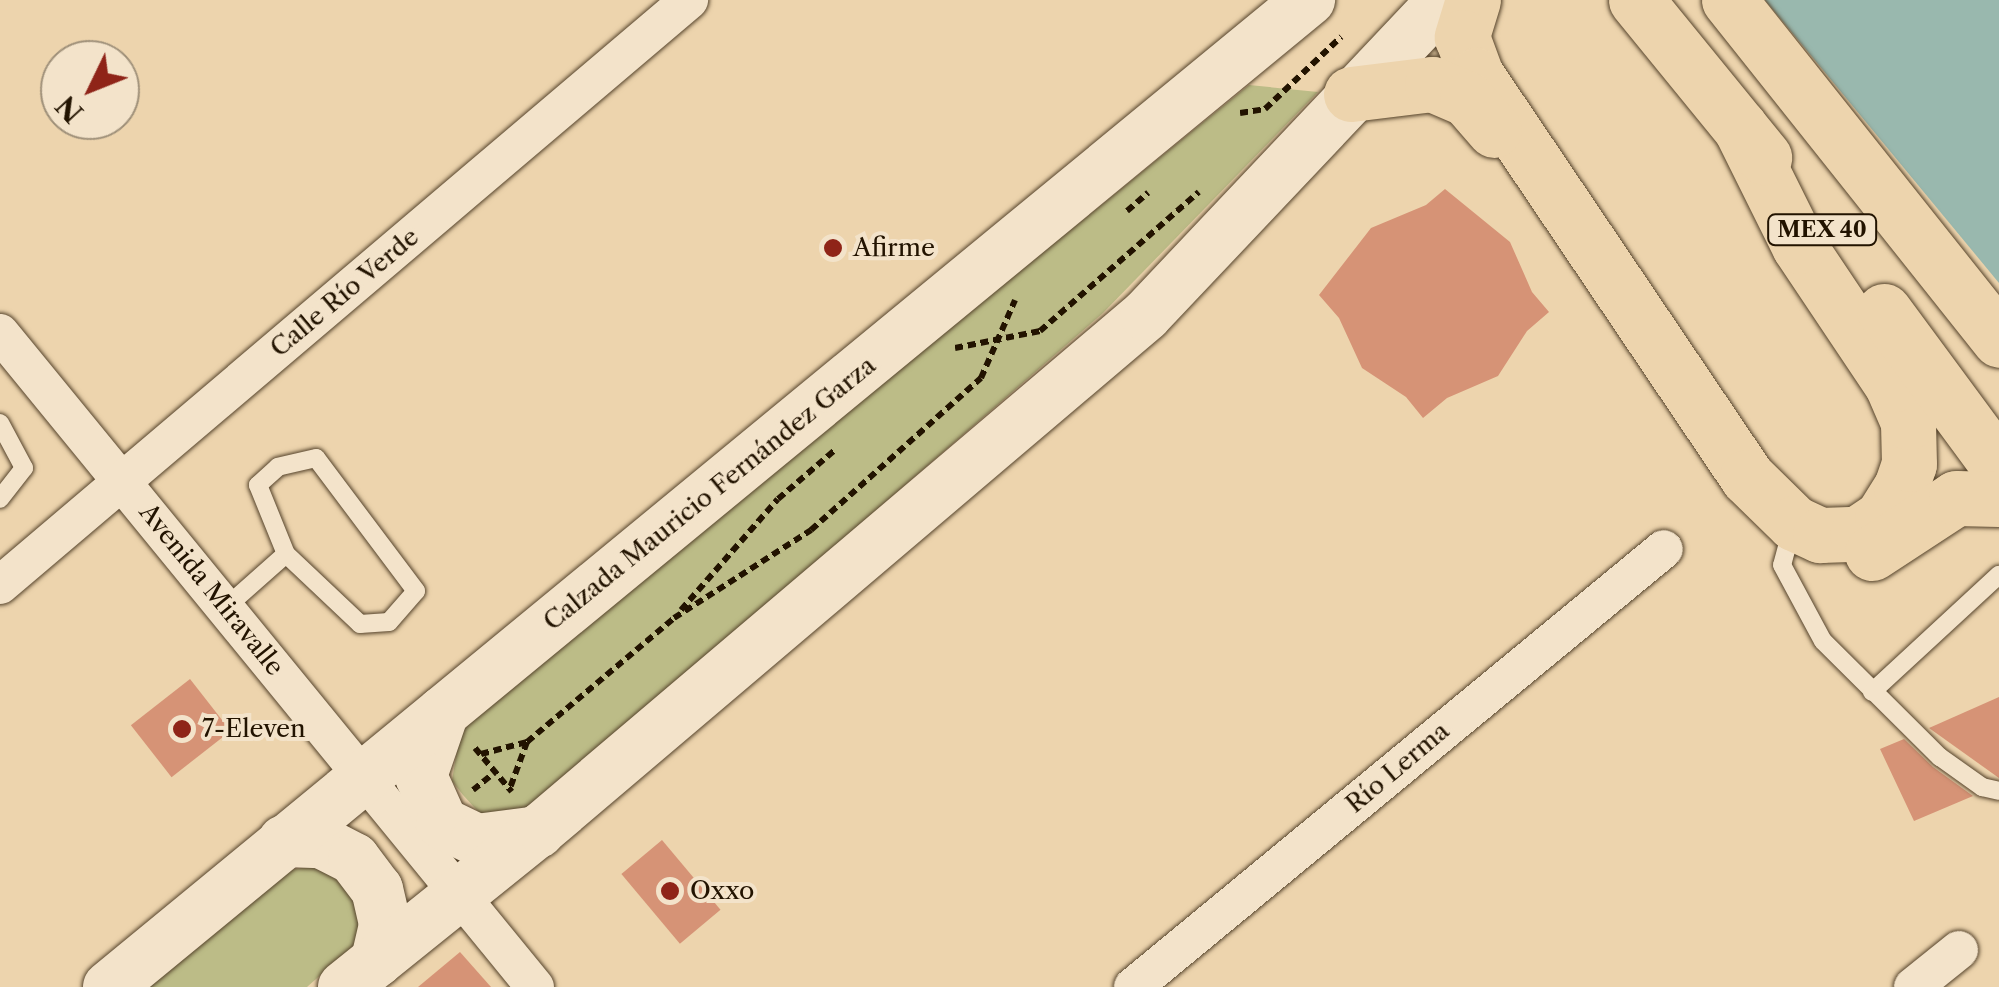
<!DOCTYPE html>
<meta charset="utf-8">
<style>
body{margin:0}
#map{position:relative;width:1999px;height:987px;overflow:hidden;background:#edd4ad;font-family:"Libre Caslon Text",serif}
div>[style]{position:absolute}
.green>*{inset:0;background:#bcbc87}
.water>*{inset:0;background:#99b8ae}
.building>*{inset:0;background:#d69376;transform-origin:0 0}
.path>*{height:6px;margin-top:-3px;transform-origin:0;background:repeating-linear-gradient(90deg,#221300 0 8px,transparent 0 13px)}
.roads{filter:drop-shadow(0 0 2px #55432b) drop-shadow(0 0 2px #55432b)}
.service>*{height:18px;margin:-9px;padding:0 9px;transform-origin:9px;border-radius:9px;background:#f3e3ca}
.minor>*{height:38px;margin:-19px;padding:0 19px;transform-origin:19px;border-radius:19px;background:#f3e3ca}
.secondary>*{height:52px;margin:-26px;padding:0 26px;transform-origin:26px;border-radius:26px;background:#f3e3ca}
.trunk>*{height:55px;margin:-27.5px;padding:0 27.5px;transform-origin:27.5px;border-radius:27.5px;background:#edd4ad}
.dots>*{width:28px;height:28px;translate:-50% -50%;box-sizing:border-box;border:5px solid #f3e3ca;border-radius:50%}
span{translate:-50% -50%;white-space:nowrap;text-align:center;line-height:1.15;-webkit-text-stroke:8px #f3e3ca;paint-order:stroke}
.shield-label span{padding:2px 8px;background:#f3e3ca;border:2px solid;border-radius:8px;-webkit-text-stroke-width:0}
.shield-label{font-size:22px;color:#221300;font-weight:700}
.poi-label{font-size:25px;color:#221300}
.left{translate:0 -50%;text-align:left}
.street-label{font-size:25px;color:#221300}
.north{position:absolute;left:40px;top:40px;width:100px;height:100px;box-sizing:border-box;background:#f3e3ca;border:2px solid #9f9079;border-radius:50%;rotate:227deg;font-size:28px;font-weight:700;line-height:40px;text-align:center;color:#221300}
.north::after{content:'';display:block;margin:auto;width:35px;height:45px;background:#8f2418;clip-path:polygon(50% 0,100% 100%,50% 72%,0 100%)}
</style>
<div id="map">
<div class="green">
<i style="clip-path:polygon(1249px 85px,1318px 92px,1103px 313px,521px 819px,484px 818px,463px 795px,452px 781px,461px 725px)"></i>
<i style="clip-path:polygon(322px 864px,347px 869px,368px 933px,307px 987px,147px 987px,291px 870px)"></i>
</div>
<div class="water">
<i style="clip-path:polygon(1765px 0,1999px 0,1999px 283px)"></i>
</div>
<div class="building">
<i style="clip-path:polygon(1445px 189px,1510px 242px,1532px 292px,1549px 312px,1527px 331px,1498px 376px,1447px 398px,1423px 418px,1406px 397px,1362px 368px,1339px 318px,1319px 295px,1371px 228px,1426px 205px)"></i>
<i style="left:190px;top:679px;width:66px;height:75px;rotate:52deg"></i>
<i style="clip-path:polygon(1999px 697px,1999px 778px,1929px 728px)"></i>
<i style="clip-path:polygon(1904px 739px,1933px 767px,1973px 796px,1914px 821px,1880px 749px)"></i>
<i style="left:662px;top:840px;width:91px;height:53px;rotate:50deg"></i>
<i style="clip-path:polygon(460px 952px,491px 987px,418px 987px)"></i>
</div>
<div class="path">
<i style="left:1240px;top:113px;width:25px;rotate:-9deg"></i>
<i style="left:1265px;top:109px;width:105px;rotate:-43.5deg"></i>
<i style="left:1127px;top:211px;width:28px;rotate:-41deg"></i>
<i style="left:955px;top:348px;width:87px;rotate:-11.3deg"></i>
<i style="left:1040px;top:331px;width:211px;rotate:-41.2deg"></i>
<i style="left:681px;top:610px;width:147px;rotate:-48.9deg"></i>
<i style="left:778px;top:499px;width:75px;rotate:-40.7deg"></i>
<i style="left:527px;top:742px;width:192px;rotate:-40.1deg"></i>
<i style="left:674px;top:618px;width:163px;rotate:-32.7deg"></i>
<i style="left:811px;top:530px;width:228px;rotate:-41.8deg"></i>
<i style="left:981px;top:378px;width:85px;rotate:-66.4deg"></i>
<i style="left:475px;top:748px;width:57px;rotate:49.9deg"></i>
<i style="left:481px;top:754px;width:48px;rotate:-14.6deg"></i>
<i style="left:527px;top:742px;width:49px;rotate:110.3deg"></i>
<i style="left:473px;top:790px;width:28px;rotate:-39deg"></i>
</div>
<div class="roads">
<div class="service">
<i style="left:0;top:423px;width:51px;rotate:61.9deg"></i>
<i style="left:24px;top:468px;width:39px;rotate:128deg"></i>
<i style="left:1792px;top:528px;width:38px;rotate:105deg"></i>
<i style="left:1782px;top:565px;width:86px;rotate:61.7deg"></i>
<i style="left:1823px;top:641px;width:165px;rotate:44.8deg"></i>
<i style="left:1940px;top:757px;width:52px;rotate:35.5deg"></i>
<i style="left:1982px;top:787px;width:17px;rotate:13deg"></i>
<i style="left:225px;top:608px;width:81px;rotate:-41.5deg"></i>
<i style="left:286px;top:554px;width:102px;rotate:43.4deg"></i>
<i style="left:360px;top:624px;width:29px;rotate:-4deg"></i>
<i style="left:389px;top:622px;width:41px;rotate:-48.9deg"></i>
<i style="left:416px;top:591px;width:166px;rotate:-126.9deg"></i>
<i style="left:316px;top:458px;width:39px;rotate:167deg"></i>
<i style="left:278px;top:467px;width:27px;rotate:138deg"></i>
<i style="left:258px;top:485px;width:74px;rotate:67.9deg"></i>
<i style="left:1872px;top:692px;width:173px;rotate:-42.7deg"></i>
</div>
<div class="minor">
<i style="left:0;top:333px;width:845px;rotate:50.72deg"></i>
<i style="left:0;top:585px;width:904px;rotate:-40.33deg"></i>
<i style="left:1133px;top:987px;width:688px;rotate:-39.52deg"></i>
<i style="left:1913px;top:987px;width:59px;rotate:-38.8deg"></i>
</div>
<div class="secondary">
<i style="left:443px;top:712px;width:68px;rotate:109deg"></i>
<i style="left:421px;top:776px;width:51px;rotate:65.9deg"></i>
<i style="left:442px;top:823px;width:39px;rotate:26deg"></i>
<i style="left:477px;top:840px;width:62px;rotate:-7.5deg"></i>
<i style="left:284px;top:841px;width:37px;rotate:2deg"></i>
<i style="left:321px;top:842px;width:37px;rotate:27deg"></i>
<i style="left:354px;top:859px;width:38px;rotate:53deg"></i>
<i style="left:377px;top:889px;width:37px;rotate:77deg"></i>
<i style="left:385px;top:925px;width:37px;rotate:103deg"></i>
<i style="left:109px;top:987px;width:1554px;rotate:-39.44deg"></i>
<i style="left:344px;top:987px;width:254px;rotate:-38.8deg"></i>
<i style="left:542px;top:828px;width:792px;rotate:-40.34deg"></i>
<i style="left:1146px;top:315px;width:434px;rotate:-46.6deg"></i>
</div>
<div class="trunk">
<i style="left:1473px;top:0;width:39px;rotate:107deg"></i>
<i style="left:1462px;top:37px;width:40px;rotate:69.8deg"></i>
<i style="left:1476px;top:75px;width:485px;rotate:56deg"></i>
<i style="left:1747px;top:477px;width:66px;rotate:44.4deg"></i>
<i style="left:1794px;top:523px;width:29px;rotate:25deg"></i>
<i style="left:1820px;top:535px;width:37px;rotate:-2deg"></i>
<i style="left:1857px;top:534px;width:30px;rotate:-34deg"></i>
<i style="left:1882px;top:517px;width:36px;rotate:-58deg"></i>
<i style="left:1901px;top:487px;width:24px;rotate:-71deg"></i>
<i style="left:1909px;top:464px;width:42px;rotate:-91.4deg"></i>
<i style="left:1908px;top:422px;width:40px;rotate:-113.4deg"></i>
<i style="left:1892px;top:385px;width:167px;rotate:-123.8deg"></i>
<i style="left:1799px;top:246px;width:133px;rotate:-116.4deg"></i>
<i style="left:1636px;top:0;width:203px;rotate:50.8deg"></i>
<i style="left:1729px;top:0;width:434px;rotate:51.5deg"></i>
<i style="left:1351px;top:94px;width:82px;rotate:-7deg"></i>
<i style="left:1432px;top:84px;width:38px;rotate:23deg"></i>
<i style="left:1467px;top:99px;width:41px;rotate:48.9deg"></i>
<i style="left:1884px;top:311px;width:194px;rotate:53.6deg"></i>
<i style="left:1872px;top:553px;width:100px;rotate:-33.2deg"></i>
<i style="left:1956px;top:498px;width:43px;rotate:1.3deg"></i>
</div>
</div>
<div class="dots">
<i style="left:833px;top:248px;background:#8f2418"></i>
<i style="left:182px;top:729px;background:#8f2418"></i>
<i style="left:670px;top:891px;background:#8f2418"></i>
</div>
<div class="shield-label">
<span style="left:1822px;top:230px">MEX 40</span>
</div>
<div class="poi-label">
<span class="left" style="left:853px;top:248px">Afirme</span>
<span class="left" style="left:202px;top:729px">7-Eleven</span>
<span class="left" style="left:690px;top:891px">Oxxo</span>
</div>
<div class="street-label">
<span style="left:345px;top:293px;rotate:-40deg">Calle Río Verde</span>
<span style="left:710px;top:494px;rotate:-39deg">Calzada Mauricio Fernández Garza</span>
<span style="left:211px;top:590px;rotate:51deg">Avenida Miravalle</span>
<span style="left:1398px;top:768px;rotate:-40deg">Río Lerma</span>
</div>
<div class="north">N</div>
</div>
